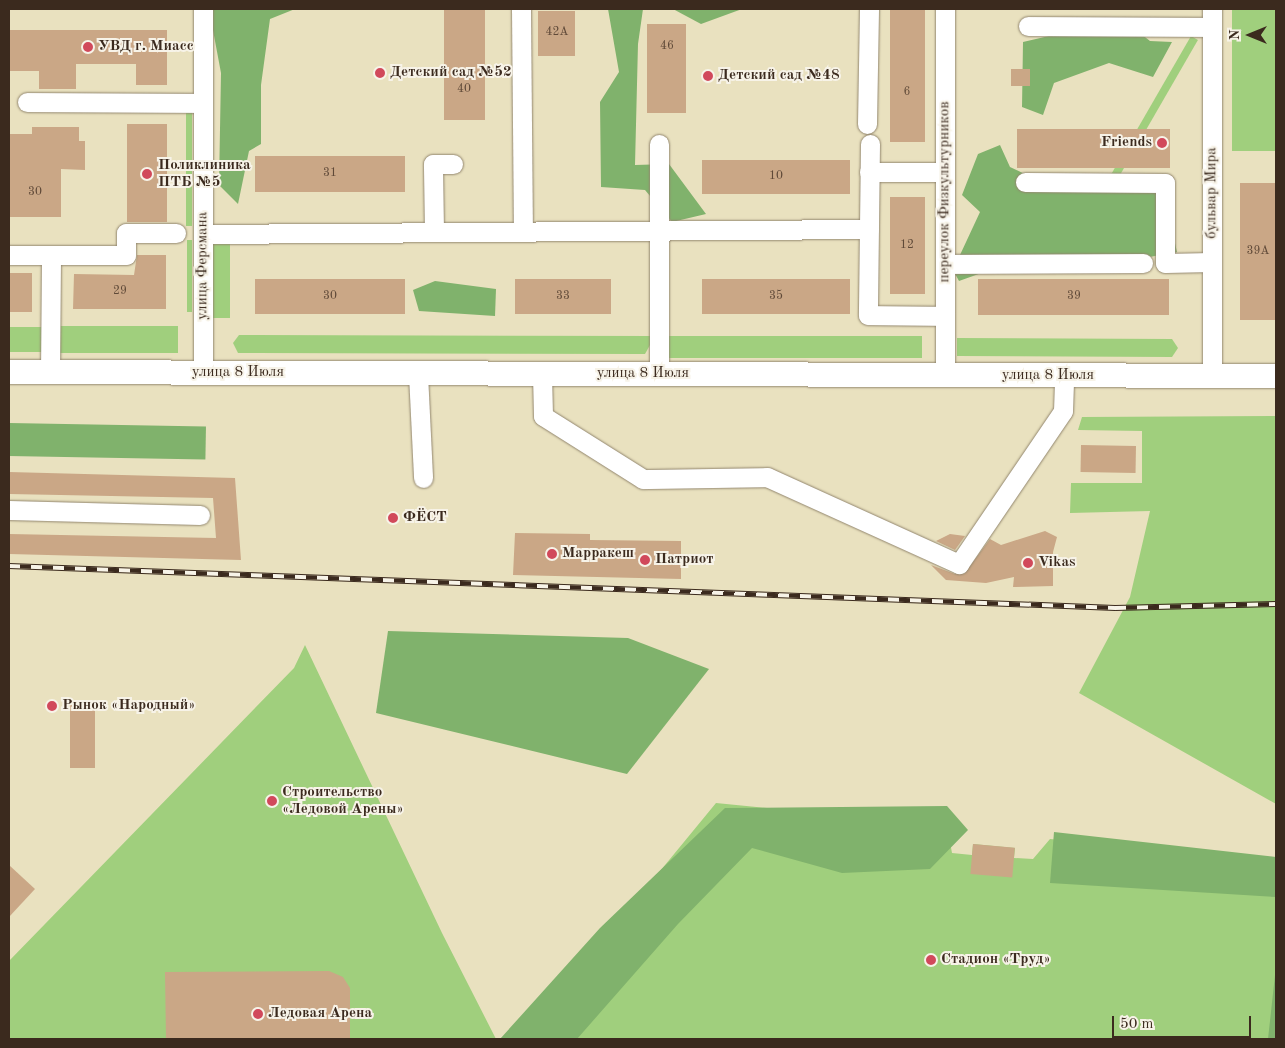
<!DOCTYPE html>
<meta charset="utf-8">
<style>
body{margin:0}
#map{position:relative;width:1285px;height:1048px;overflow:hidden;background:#e9e1bf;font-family:"Old Standard TT",serif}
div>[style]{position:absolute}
.green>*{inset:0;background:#a0cf7d;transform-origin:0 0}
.forest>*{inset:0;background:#80b26c;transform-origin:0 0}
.building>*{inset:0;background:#caa786;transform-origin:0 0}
.roads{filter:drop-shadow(0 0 1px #92866e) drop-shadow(0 0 1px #92866e)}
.minor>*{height:19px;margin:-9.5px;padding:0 9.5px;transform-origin:9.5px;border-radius:9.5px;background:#fff}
.major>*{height:24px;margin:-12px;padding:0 12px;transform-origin:12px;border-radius:12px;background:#fff}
.rail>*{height:5.5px;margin-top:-2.75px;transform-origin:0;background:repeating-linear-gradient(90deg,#f7f3e8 0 11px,#3b2a1e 0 22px);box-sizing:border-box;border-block:1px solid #3b2a1e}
.dots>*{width:14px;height:14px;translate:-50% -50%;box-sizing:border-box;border:2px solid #f7f3e8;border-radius:50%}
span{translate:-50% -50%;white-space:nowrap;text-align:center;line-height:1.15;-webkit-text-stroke:4px #f7f3e8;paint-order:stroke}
.number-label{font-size:12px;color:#5f4938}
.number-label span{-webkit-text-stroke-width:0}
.poi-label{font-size:15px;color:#3b2a1e;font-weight:700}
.left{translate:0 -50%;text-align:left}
.right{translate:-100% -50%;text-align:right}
.street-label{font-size:15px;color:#3b2a1e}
.frame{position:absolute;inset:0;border:10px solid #3b2a1e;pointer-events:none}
.north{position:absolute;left:1225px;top:10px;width:50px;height:50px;-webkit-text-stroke:4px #f7f3e8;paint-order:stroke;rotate:270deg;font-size:14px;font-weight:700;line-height:20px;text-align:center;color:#3b2a1e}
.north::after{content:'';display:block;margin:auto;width:18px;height:22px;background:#3b2a1e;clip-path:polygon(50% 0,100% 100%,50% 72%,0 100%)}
.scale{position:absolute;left:1112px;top:1016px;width:139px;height:22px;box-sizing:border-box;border:2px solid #3b2a1e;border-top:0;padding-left:6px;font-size:15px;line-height:18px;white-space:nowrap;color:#3b2a1e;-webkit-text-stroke:4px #f7f3e8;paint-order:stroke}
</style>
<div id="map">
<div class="green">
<i style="left:1232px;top:9px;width:44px;height:142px"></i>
<i style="left:1191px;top:36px;width:8px;height:222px;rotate:30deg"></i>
<i style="left:186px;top:112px;width:6px;height:114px"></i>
<i style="left:187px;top:240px;width:5px;height:72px"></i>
<i style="left:211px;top:240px;width:19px;height:78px"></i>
<i style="left:178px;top:326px;width:27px;height:119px;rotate:90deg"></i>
<i style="left:42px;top:327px;width:25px;height:33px;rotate:90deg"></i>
<i style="clip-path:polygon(239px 335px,655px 336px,645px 354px,238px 353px,233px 343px)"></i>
<i style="left:663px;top:336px;width:259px;height:22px"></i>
<i style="clip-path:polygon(957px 338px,1172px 339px,1178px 348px,1172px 357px,957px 356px)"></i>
<i style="clip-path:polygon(1276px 416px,1276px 804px,1079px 693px,1130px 597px,1150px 511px,1070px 513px,1071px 483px,1142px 483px,1142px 431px,1078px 430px,1082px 417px)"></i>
<i style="clip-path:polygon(305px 645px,442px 933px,496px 1039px,9px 1039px,9px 961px,294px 668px)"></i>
<i style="clip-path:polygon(716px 803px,947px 826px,952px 853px,972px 855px,973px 844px,1015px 848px,1014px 858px,1033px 859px,1050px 839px,1264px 860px,1276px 881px,1276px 1039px,522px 1039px)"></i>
</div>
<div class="forest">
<i style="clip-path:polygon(209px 9px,295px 9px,270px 19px,261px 85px,261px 144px,249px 151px,238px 204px,219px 185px,221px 73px)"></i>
<i style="clip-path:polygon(608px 9px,643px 9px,638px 44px,635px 165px,669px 164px,706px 214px,672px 222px,645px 190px,601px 187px,600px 102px,619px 72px)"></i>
<i style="clip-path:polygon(673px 9px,742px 9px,701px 24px)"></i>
<i style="clip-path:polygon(1122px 19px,1150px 41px,1172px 42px,1153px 77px,1109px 63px,1054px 83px,1043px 115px,1022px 107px,1023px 42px)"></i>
<i style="clip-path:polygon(1000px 145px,1010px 167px,1029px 176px,1171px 176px,1174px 195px,1167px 208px,1177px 252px,1144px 258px,1018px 260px,959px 281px,953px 270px,980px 212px,962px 195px,978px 154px)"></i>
<i style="clip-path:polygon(435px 281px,496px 289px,495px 316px,419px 311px,413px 290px)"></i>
<i style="left:9px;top:423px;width:197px;height:33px;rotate:1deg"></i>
<i style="clip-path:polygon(388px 631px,628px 638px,709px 669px,627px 774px,376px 713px)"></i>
<i style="clip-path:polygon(947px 806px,968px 830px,930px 869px,842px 873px,752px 848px,678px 924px,577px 1039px,500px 1039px,600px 928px,725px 808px)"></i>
<i style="clip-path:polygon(1054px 832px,1276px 857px,1276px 897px,1050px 883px)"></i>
<i style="clip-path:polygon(1276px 966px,1276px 1039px,1268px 1039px)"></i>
</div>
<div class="building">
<i style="left:444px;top:9px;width:41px;height:111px"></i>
<i style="left:890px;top:9px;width:35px;height:133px"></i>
<i style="left:538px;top:11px;width:37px;height:45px"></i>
<i style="left:647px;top:24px;width:39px;height:89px"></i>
<i style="clip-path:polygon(9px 30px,167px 30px,167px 85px,136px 85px,136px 64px,76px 64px,76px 89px,39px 89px,39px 71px,9px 71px)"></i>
<i style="left:1011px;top:69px;width:19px;height:17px"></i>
<i style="left:127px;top:124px;width:40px;height:98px"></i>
<i style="clip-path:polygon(32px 127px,79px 127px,79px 141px,85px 141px,85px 170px,61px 169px,61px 217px,10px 217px,9px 134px,32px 134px)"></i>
<i style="left:1017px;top:129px;width:153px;height:39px"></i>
<i style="left:255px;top:156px;width:150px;height:36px"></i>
<i style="left:702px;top:160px;width:148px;height:34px"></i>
<i style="left:1240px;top:183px;width:36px;height:137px"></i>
<i style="left:890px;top:197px;width:35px;height:97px"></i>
<i style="clip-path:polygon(137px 255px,166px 255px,166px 309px,73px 309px,74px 274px,134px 275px)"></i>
<i style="left:9px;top:273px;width:23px;height:39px"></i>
<i style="left:255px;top:279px;width:150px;height:35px"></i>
<i style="left:515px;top:279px;width:96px;height:35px"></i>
<i style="left:702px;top:279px;width:148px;height:35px"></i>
<i style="left:978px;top:279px;width:191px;height:36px"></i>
<i style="left:1081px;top:445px;width:55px;height:27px;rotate:1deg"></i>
<i style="clip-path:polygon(9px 472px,235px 478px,241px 560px,9px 554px,9px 534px,216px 538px,213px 498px,9px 494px)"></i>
<i style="clip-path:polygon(1045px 531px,1057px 537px,1053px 552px,1053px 586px,1013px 587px,1014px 577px,986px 583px,946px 580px,931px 565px,955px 574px,964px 574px,990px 539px,1001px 545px)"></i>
<i style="clip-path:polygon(515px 533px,590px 534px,590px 540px,681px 541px,681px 579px,513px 575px)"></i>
<i style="clip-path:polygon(950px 534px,965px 536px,955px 550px,936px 541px)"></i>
<i style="left:70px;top:701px;width:25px;height:67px"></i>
<i style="left:973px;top:844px;width:42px;height:30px;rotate:5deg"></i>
<i style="clip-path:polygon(9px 865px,35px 889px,9px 917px)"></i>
<i style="clip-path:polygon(329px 971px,343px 977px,350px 988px,350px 1039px,166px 1039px,165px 972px)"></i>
</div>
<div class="roads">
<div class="minor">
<i style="left:203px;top:9px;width:364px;rotate:90deg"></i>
<i style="left:521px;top:9px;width:223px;rotate:89.5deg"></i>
<i style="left:945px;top:9px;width:366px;rotate:90deg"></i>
<i style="left:1212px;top:9px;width:367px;rotate:90deg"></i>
<i style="left:1028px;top:26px;width:184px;rotate:0.3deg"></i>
<i style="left:27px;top:102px;width:176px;rotate:0.3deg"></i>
<i style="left:867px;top:124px;width:115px;rotate:-89deg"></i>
<i style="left:870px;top:144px;width:171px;rotate:90.7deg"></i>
<i style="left:868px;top:315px;width:77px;rotate:0.7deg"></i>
<i style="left:869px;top:172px;width:76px"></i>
<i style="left:1025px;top:182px;width:140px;rotate:0.4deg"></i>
<i style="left:1165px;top:183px;width:80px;rotate:90deg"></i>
<i style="left:1165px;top:263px;width:47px;rotate:-1.2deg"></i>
<i style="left:434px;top:231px;width:67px;rotate:-90.9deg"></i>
<i style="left:433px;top:164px;width:20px"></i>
<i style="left:203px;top:234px;width:666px;rotate:-0.43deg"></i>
<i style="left:9px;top:255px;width:42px"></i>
<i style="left:945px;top:264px;width:198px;rotate:-0.3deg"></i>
<i style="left:50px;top:373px;width:118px;rotate:-89.5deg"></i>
<i style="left:51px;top:255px;width:75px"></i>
<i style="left:126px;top:255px;width:22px;rotate:-90deg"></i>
<i style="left:126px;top:233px;width:50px"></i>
<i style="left:418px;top:374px;width:104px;rotate:87.2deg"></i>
<i style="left:542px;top:374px;width:42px;rotate:88.6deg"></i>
<i style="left:543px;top:416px;width:118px;rotate:32.2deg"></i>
<i style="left:643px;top:479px;width:124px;rotate:-0.9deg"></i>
<i style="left:767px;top:477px;width:211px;rotate:24.4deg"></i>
<i style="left:959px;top:564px;width:185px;rotate:-55.8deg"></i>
<i style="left:1063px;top:411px;width:36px;rotate:-88deg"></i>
<i style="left:659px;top:374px;width:230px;rotate:-90deg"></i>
<i style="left:9px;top:510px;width:191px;rotate:1.5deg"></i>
</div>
<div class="major">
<i style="left:9px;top:372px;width:1267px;rotate:0.18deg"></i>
</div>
</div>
<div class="rail">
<i style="left:9px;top:566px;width:1107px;rotate:2.17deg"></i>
<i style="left:1115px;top:608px;width:161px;rotate:-1.4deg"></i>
</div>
<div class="dots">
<i style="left:88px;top:47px;background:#d1495b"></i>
<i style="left:380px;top:73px;background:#d1495b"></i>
<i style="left:708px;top:76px;background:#d1495b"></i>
<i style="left:1162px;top:143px;background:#d1495b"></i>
<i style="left:147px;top:174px;background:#d1495b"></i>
<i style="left:393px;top:518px;background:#d1495b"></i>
<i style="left:552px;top:554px;background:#d1495b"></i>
<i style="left:645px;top:560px;background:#d1495b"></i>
<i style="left:1028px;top:563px;background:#d1495b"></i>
<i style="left:52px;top:706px;background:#d1495b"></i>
<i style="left:272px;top:801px;background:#d1495b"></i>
<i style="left:931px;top:960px;background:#d1495b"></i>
<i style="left:258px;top:1014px;background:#d1495b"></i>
</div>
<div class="number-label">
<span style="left:557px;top:33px">42А</span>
<span style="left:667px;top:47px">46</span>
<span style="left:464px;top:90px">40</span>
<span style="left:907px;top:93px">6</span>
<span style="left:330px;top:174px">31</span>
<span style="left:776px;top:177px">10</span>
<span style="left:35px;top:193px">30</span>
<span style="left:907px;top:246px">12</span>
<span style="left:1258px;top:252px">39А</span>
<span style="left:120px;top:292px">29</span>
<span style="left:330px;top:297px">30</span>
<span style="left:563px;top:297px">33</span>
<span style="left:776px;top:297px">35</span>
<span style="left:1074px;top:297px">39</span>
</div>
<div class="poi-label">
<span class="left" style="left:98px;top:47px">УВД г. Миасс</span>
<span class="left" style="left:390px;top:73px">Детский сад №52</span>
<span class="left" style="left:718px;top:76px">Детский сад №48</span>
<span class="right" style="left:1152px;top:143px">Friends</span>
<span class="left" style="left:158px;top:174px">Поликлиника<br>ПТБ №5</span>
<span class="left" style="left:403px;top:518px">ФЁСТ</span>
<span class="left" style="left:562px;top:554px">Марракеш</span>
<span class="left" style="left:655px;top:560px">Патриот</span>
<span class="left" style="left:1038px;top:563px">Vikas</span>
<span class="left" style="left:62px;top:706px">Рынок «Народный»</span>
<span class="left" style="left:282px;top:801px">Строительство<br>«Ледовой Арены»</span>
<span class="left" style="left:941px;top:960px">Стадион «Труд»</span>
<span class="left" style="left:268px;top:1014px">Ледовая Арена</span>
</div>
<div class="street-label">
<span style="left:945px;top:192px;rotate:-90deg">переулок Физкультурников</span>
<span style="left:1212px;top:193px;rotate:-90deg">бульвар Мира</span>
<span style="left:203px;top:266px;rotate:-90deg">улица Ферсмана</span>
<span style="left:238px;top:373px">улица 8 Июля</span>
<span style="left:643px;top:374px">улица 8 Июля</span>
<span style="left:1048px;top:376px">улица 8 Июля</span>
</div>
<div class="frame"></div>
<div class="north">N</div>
<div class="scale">50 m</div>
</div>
